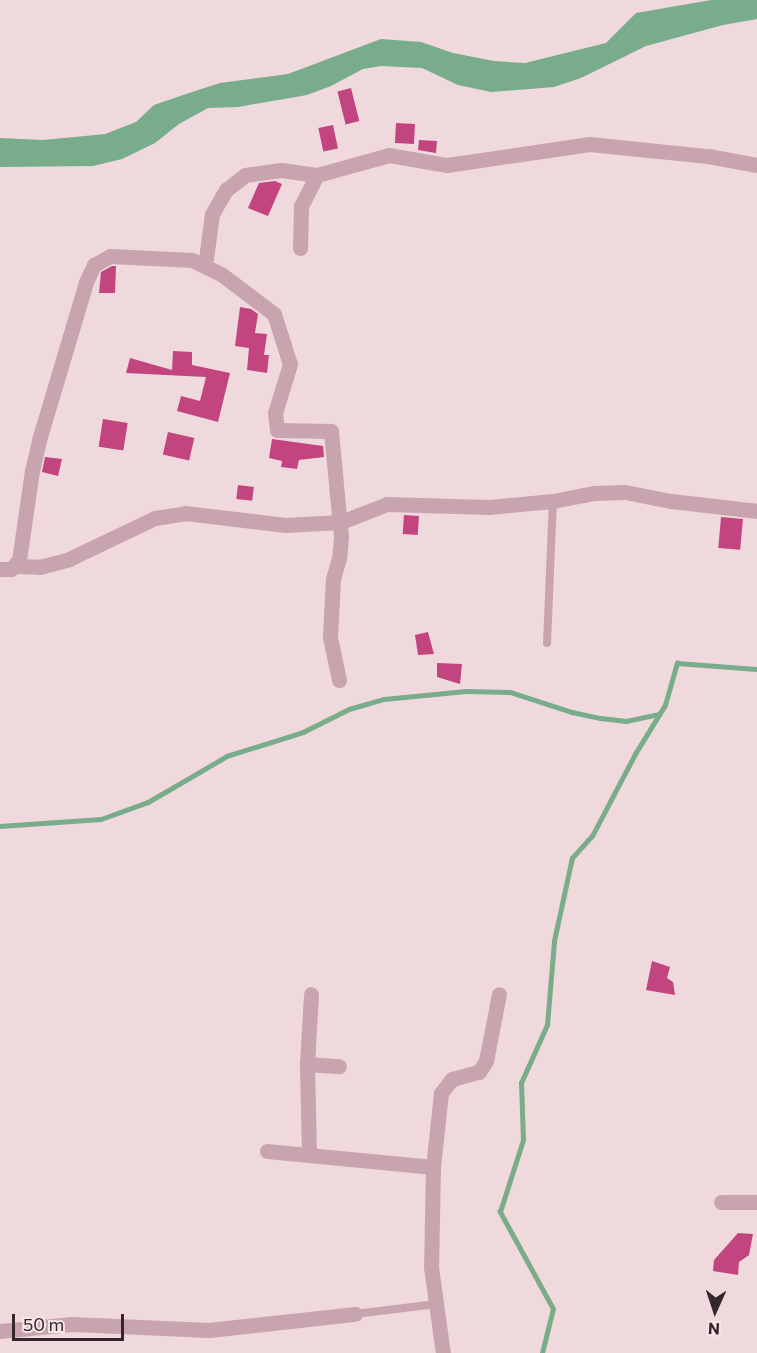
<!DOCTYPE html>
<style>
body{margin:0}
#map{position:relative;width:757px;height:1353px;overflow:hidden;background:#f0d9dd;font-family:Commissioner,sans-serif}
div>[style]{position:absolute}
.water>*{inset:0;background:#79ac8a}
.stream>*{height:4.5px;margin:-2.25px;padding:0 2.25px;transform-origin:2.25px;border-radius:2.25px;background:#79ac8a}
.building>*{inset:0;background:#c24580;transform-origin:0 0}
.service>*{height:8px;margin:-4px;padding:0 4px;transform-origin:4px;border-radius:4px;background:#c8a5ae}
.minor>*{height:15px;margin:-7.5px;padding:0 7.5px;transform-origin:7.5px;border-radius:7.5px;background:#c8a5ae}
span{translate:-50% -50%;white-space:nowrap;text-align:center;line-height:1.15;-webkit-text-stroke:4.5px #f8e5e8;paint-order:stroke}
.north{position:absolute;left:685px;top:1281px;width:60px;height:60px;-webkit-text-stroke:4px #f8e5e8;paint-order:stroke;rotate:183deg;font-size:16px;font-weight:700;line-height:24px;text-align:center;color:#34262c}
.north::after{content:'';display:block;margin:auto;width:21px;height:27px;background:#34262c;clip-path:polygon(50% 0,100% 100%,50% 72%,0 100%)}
.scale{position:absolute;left:12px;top:1314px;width:112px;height:27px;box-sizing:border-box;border:3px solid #34262c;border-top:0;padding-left:8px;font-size:18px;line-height:21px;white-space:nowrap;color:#34262c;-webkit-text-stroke:4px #f8e5e8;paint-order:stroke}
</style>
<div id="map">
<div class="water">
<i style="clip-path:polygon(711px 0,757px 0,757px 19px,723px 25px,646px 46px,581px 78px,554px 87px,491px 92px,458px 85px,422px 68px,381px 66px,363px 69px,331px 86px,307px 95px,238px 107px,208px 108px,179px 124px,155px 143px,122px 159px,93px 166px,0 167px,0 138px,43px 140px,105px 134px,136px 122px,154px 105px,186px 94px,220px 83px,288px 74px,381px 39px,421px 42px,453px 53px,494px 61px,525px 63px,606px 43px,636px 13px)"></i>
</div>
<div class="stream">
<i style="left:0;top:826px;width:101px;rotate:-4deg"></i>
<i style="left:101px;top:819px;width:50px;rotate:-19.9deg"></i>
<i style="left:148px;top:802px;width:91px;rotate:-30.2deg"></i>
<i style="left:227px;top:756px;width:80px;rotate:-17.5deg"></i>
<i style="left:303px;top:732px;width:51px;rotate:-26.6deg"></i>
<i style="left:349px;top:709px;width:36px;rotate:-16deg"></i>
<i style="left:384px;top:699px;width:82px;rotate:-5.6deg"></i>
<i style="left:466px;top:691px;width:44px;rotate:1.3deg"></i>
<i style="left:510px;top:692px;width:65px;rotate:17.9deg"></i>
<i style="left:572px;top:712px;width:30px;rotate:12deg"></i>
<i style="left:601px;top:718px;width:25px;rotate:7deg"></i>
<i style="left:626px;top:721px;width:34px;rotate:-12deg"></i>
<i style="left:542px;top:1353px;width:45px;rotate:-76deg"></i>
<i style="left:553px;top:1309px;width:111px;rotate:-118.7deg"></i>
<i style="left:500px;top:1212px;width:76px;rotate:-72.3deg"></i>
<i style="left:523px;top:1140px;width:57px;rotate:-92deg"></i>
<i style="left:521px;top:1083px;width:64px;rotate:-65.9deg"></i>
<i style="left:547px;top:1025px;width:84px;rotate:-85.2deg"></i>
<i style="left:554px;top:941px;width:85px;rotate:-77.8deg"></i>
<i style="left:572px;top:858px;width:30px;rotate:-48deg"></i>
<i style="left:592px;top:836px;width:93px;rotate:-62.3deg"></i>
<i style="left:635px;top:754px;width:57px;rotate:-58.5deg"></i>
<i style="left:665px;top:705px;width:44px;rotate:-74.1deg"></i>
<i style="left:677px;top:663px;width:80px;rotate:4.3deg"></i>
</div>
<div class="building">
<i style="left:351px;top:88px;width:34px;height:14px;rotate:76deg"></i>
<i style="left:396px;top:123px;width:19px;height:20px;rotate:3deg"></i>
<i style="left:333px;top:125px;width:24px;height:15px;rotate:78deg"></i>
<i style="clip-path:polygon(419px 140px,437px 141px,436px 153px,418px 150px)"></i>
<i style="clip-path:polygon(275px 181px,282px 184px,268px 216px,248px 208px,259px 183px)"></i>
<i style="clip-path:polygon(112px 266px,116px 266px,115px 293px,99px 293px,101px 272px)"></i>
<i style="clip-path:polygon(240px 307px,251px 309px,258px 314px,255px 333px,267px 334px,264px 355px,269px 355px,267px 373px,247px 370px,249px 348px,235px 346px)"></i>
<i style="clip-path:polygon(173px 351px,192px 352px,192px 365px,230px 373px,218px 422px,177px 411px,181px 396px,200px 401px,206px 377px,126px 373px,130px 358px,172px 370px)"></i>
<i style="left:103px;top:419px;width:25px;height:28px;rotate:9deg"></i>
<i style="left:168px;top:432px;width:27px;height:23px;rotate:13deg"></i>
<i style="clip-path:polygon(272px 439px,323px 446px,324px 457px,299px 460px,297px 469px,281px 467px,282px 461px,269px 458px)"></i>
<i style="clip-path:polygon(45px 457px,62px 459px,58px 476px,42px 472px)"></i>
<i style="left:238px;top:485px;width:16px;height:14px;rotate:7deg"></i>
<i style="left:404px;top:515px;width:15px;height:19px;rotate:4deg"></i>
<i style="left:721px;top:517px;width:22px;height:31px;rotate:5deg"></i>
<i style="clip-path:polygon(428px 632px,434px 654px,418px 655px,415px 635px)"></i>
<i style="clip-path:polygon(437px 663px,462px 664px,460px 684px,437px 677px)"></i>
<i style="clip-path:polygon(652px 961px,670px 967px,667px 978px,673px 982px,675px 995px,646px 990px)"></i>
<i style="clip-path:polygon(738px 1233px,753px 1234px,749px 1255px,739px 1262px,738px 1275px,713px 1271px,714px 1260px)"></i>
</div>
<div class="service">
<i style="left:547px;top:643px;width:142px;rotate:-87.6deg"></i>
<i style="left:355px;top:1314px;width:82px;rotate:-7deg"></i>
</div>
<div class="minor">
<i style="left:300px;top:248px;width:42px;rotate:-88.6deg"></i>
<i style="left:301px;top:206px;width:35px;rotate:-63deg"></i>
<i style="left:317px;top:175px;width:75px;rotate:-15.5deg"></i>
<i style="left:389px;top:155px;width:59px;rotate:9.8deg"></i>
<i style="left:447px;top:165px;width:144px;rotate:-8.4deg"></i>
<i style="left:589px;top:144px;width:120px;rotate:5.8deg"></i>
<i style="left:708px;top:156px;width:50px;rotate:10.4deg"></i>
<i style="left:205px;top:266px;width:52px;rotate:-82.3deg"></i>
<i style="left:212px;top:214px;width:28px;rotate:-60deg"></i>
<i style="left:226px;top:190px;width:24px;rotate:-38deg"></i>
<i style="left:245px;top:175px;width:36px;rotate:-8deg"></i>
<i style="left:281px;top:170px;width:36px;rotate:8deg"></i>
<i style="left:16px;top:566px;width:24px;rotate:2deg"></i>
<i style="left:40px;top:567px;width:30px;rotate:-15deg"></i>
<i style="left:69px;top:559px;width:95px;rotate:-25.5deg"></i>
<i style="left:155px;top:518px;width:30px;rotate:-9deg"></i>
<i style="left:185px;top:513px;width:101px;rotate:6.8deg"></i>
<i style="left:285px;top:525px;width:56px;rotate:-3.1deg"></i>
<i style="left:341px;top:522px;width:49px;rotate:-21.4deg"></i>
<i style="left:387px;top:504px;width:102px;rotate:1.7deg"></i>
<i style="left:489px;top:507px;width:64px;rotate:-5.4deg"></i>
<i style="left:553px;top:501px;width:42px;rotate:-11deg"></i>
<i style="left:594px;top:493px;width:31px;rotate:-2deg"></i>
<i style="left:625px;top:492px;width:47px;rotate:11.1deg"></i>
<i style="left:671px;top:501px;width:87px;rotate:6.6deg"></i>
<i style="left:0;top:569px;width:11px"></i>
<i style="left:11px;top:569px;width:12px;rotate:-48deg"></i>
<i style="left:19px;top:560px;width:90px;rotate:-81.7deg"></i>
<i style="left:32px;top:471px;width:32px;rotate:-77deg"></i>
<i style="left:39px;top:440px;width:165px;rotate:-73.4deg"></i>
<i style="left:86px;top:282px;width:19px;rotate:-65deg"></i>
<i style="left:94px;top:265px;width:18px;rotate:-29deg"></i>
<i style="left:110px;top:256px;width:82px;rotate:2.8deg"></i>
<i style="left:192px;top:260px;width:32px;rotate:26deg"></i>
<i style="left:221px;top:274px;width:66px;rotate:37deg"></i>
<i style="left:274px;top:314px;width:52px;rotate:72.3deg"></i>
<i style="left:290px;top:364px;width:51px;rotate:107deg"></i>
<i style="left:275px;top:413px;width:17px;rotate:83deg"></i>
<i style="left:277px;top:430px;width:54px;rotate:1.1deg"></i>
<i style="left:331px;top:431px;width:106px;rotate:84.6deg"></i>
<i style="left:341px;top:537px;width:21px;rotate:95deg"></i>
<i style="left:339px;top:558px;width:22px;rotate:106deg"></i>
<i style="left:333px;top:579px;width:58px;rotate:93deg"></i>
<i style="left:330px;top:637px;width:44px;rotate:78.2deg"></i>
<i style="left:307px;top:1064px;width:32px;rotate:4deg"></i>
<i style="left:267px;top:1151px;width:167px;rotate:5.5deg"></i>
<i style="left:433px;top:1167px;width:74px;rotate:-83.8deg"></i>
<i style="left:441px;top:1093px;width:18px;rotate:-52deg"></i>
<i style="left:452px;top:1079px;width:28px;rotate:-15deg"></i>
<i style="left:479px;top:1072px;width:13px;rotate:-58deg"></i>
<i style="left:486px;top:1061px;width:68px;rotate:-79deg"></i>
<i style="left:309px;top:1154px;width:90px;rotate:-91.3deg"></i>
<i style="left:307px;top:1064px;width:70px;rotate:-86.7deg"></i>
<i style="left:433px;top:1167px;width:100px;rotate:91.1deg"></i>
<i style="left:431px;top:1267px;width:87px;rotate:82.1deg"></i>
<i style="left:721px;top:1202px;width:36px"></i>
<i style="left:0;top:1331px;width:72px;rotate:-5.6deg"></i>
<i style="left:72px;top:1324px;width:137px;rotate:2.5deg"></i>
<i style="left:209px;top:1330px;width:147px;rotate:-6.3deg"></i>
</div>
<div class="north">N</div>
<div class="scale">50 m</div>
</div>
